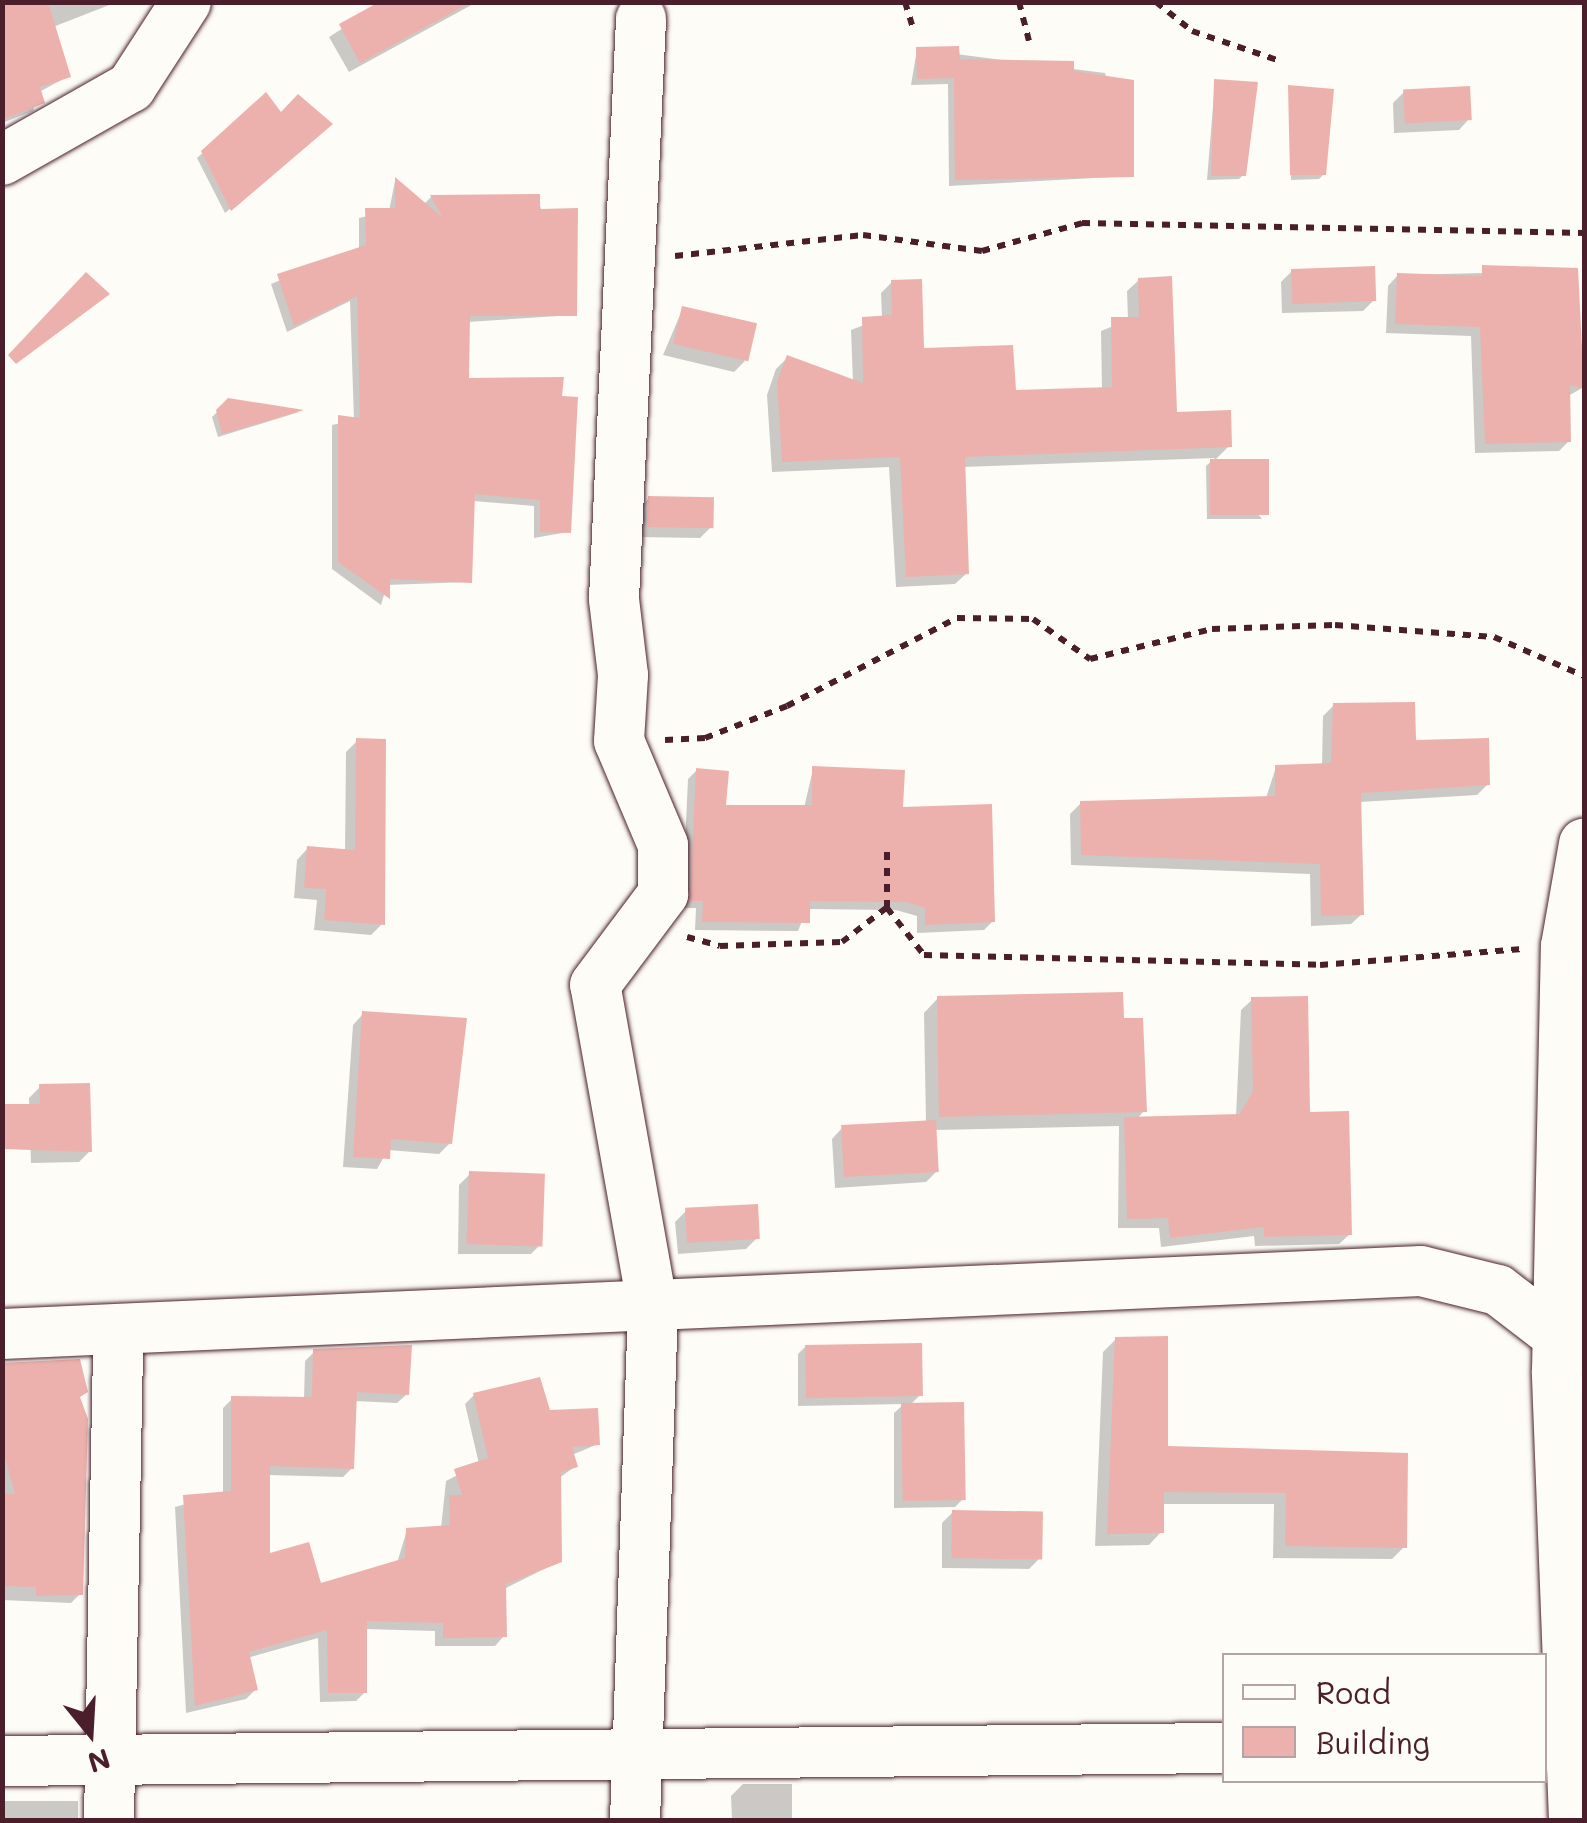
<!DOCTYPE html>
<style>
body{margin:0}
#map{position:relative;width:1587px;height:1823px;overflow:hidden;background:#fdfcf7;font-family:Mali,sans-serif}
div>[style]{position:absolute}
.shadow>*{inset:0;background:#0003;transform-origin:0 0}
.building>*{inset:0;background:#ecb1ad;transform-origin:0 0}
.path>*{height:6px;margin-top:-3px;transform-origin:0;background:repeating-linear-gradient(90deg,#4a1f2b 0 8px,transparent 0 16px)}
.roads{filter:drop-shadow(0 0 2px #4a1f2b) drop-shadow(0 0 2px #4a1f2b)}
.minor>*{height:50px;margin:-25px;padding:0 25px;transform-origin:25px;border-radius:25px;background:#fdfcf7}
span{translate:-50% -50%;white-space:nowrap;text-align:center;line-height:1.15;-webkit-text-stroke:8px #fdfcf7;paint-order:stroke}
.frame{position:absolute;inset:0;border:5px solid #4a1f2b;pointer-events:none}
.legend{position:absolute;left:1222px;top:1653px;width:325px;height:130px;box-sizing:border-box;background:#fdfcf7;border:2px solid #b5a4a5;margin:0;padding:12px 18px;list-style:none;font-size:30px;color:#4a1f2b}
.legend li{display:flex;align-items:center;gap:20px;height:50px}
.legend b{width:50px;border:2px solid #b5a4a5}
.north{position:absolute;left:40px;top:1683px;width:100px;height:100px;-webkit-text-stroke:8px #fdfcf7;paint-order:stroke;rotate:162deg;font-size:28px;font-weight:700;line-height:40px;text-align:center;color:#4a1f2b}
.north::after{content:'';display:block;margin:auto;width:35px;height:45px;background:#4a1f2b;clip-path:polygon(50% 0,100% 100%,50% 72%,0 100%)}
</style>
<div id="map">
<div class="shadow">
<i style="clip-path:polygon(2px 2px,117px 2px,53px 27px,69px 76px,39px 92px,33px 111px,2px 123px)"></i>
<i style="clip-path:polygon(384px 2px,477px 2px,349px 72px,329px 37px)"></i>
<i style="clip-path:polygon(917px 49px,1105px 73px,1132px 176px,949px 186px,948px 84px,911px 85px)"></i>
<i style="clip-path:polygon(1215px 82px,1244px 174px,1239px 179px,1207px 180px)"></i>
<i style="clip-path:polygon(1289px 87px,1324px 174px,1319px 179px,1291px 180px)"></i>
<i style="clip-path:polygon(1404px 92px,1469px 119px,1459px 130px,1394px 133px,1393px 103px)"></i>
<i style="clip-path:polygon(265px 96px,281px 116px,325px 128px,225px 213px,197px 158px)"></i>
<i style="clip-path:polygon(395px 181px,423px 205px,431px 197px,537px 196px,574px 315px,467px 322px,466px 381px,559px 399px,568px 532px,534px 538px,534px 506px,473px 501px,469px 582px,387px 585px,381px 605px,332px 569px,332px 425px,354px 420px,350px 301px,287px 332px,271px 284px,359px 249px,359px 218px,389px 211px)"></i>
<i style="clip-path:polygon(1292px 271px,1374px 300px,1363px 311px,1282px 313px,1281px 282px)"></i>
<i style="clip-path:polygon(1576px 271px,1574px 343px,1584px 346px,1584px 387px,1568px 396px,1569px 441px,1559px 451px,1475px 453px,1471px 336px,1386px 333px,1388px 286px,1398px 275px)"></i>
<i style="clip-path:polygon(1139px 280px,1174px 415px,1229px 446px,1214px 461px,1262px 519px,1207px 519px,1206px 466px,1215px 458px,963px 467px,967px 573px,955px 584px,896px 587px,889px 467px,772px 472px,767px 395px,776px 369px,787px 358px,853px 382px,851px 330px,882px 318px,881px 293px,892px 282px,922px 350px,1014px 393px,1102px 390px,1101px 331px,1128px 320px,1127px 291px)"></i>
<i style="clip-path:polygon(683px 308px,745px 361px,734px 372px,663px 355px)"></i>
<i style="clip-path:polygon(229px 401px,299px 412px,218px 437px,212px 417px)"></i>
<i style="clip-path:polygon(649px 498px,711px 527px,700px 538px,636px 537px,638px 509px)"></i>
<i style="clip-path:polygon(1334px 705px,1488px 784px,1477px 795px,1359px 802px,1362px 914px,1351px 924px,1311px 926px,1310px 874px,1071px 865px,1070px 814px,1081px 803px,1266px 798px,1276px 767px,1322px 766px,1323px 716px)"></i>
<i style="clip-path:polygon(357px 741px,382px 924px,371px 935px,314px 930px,317px 900px,294px 898px,297px 860px,307px 849px,345px 852px,346px 752px)"></i>
<i style="clip-path:polygon(813px 769px,900px 809px,993px 921px,984px 930px,917px 933px,917px 916px,896px 910px,807px 909px,798px 931px,695px 930px,696px 908px,682px 908px,688px 779px,697px 770px,724px 807px,804px 808px)"></i>
<i style="clip-path:polygon(938px 998px,1122px 1021px,1144px 1111px,1136px 1120px,1236px 1116px,1241px 1010px,1252px 1000px,1308px 1115px,1350px 1234px,1339px 1244px,1255px 1246px,1254px 1236px,1161px 1247px,1159px 1228px,1118px 1228px,1119px 1126px,934px 1130px,937px 1171px,926px 1182px,835px 1188px,832px 1139px,842px 1128px,926px 1123px,924px 1013px)"></i>
<i style="clip-path:polygon(363px 1014px,450px 1143px,439px 1154px,388px 1150px,377px 1169px,343px 1167px,353px 1025px)"></i>
<i style="clip-path:polygon(40px 1087px,90px 1151px,79px 1162px,31px 1163px,29px 1098px)"></i>
<i style="clip-path:polygon(470px 1174px,542px 1243px,531px 1254px,458px 1254px,459px 1185px)"></i>
<i style="clip-path:polygon(686px 1211px,757px 1238px,746px 1249px,678px 1254px,675px 1222px)"></i>
<i style="clip-path:polygon(1116px 1339px,1166px 1448px,1405px 1455px,1404px 1547px,1392px 1559px,1273px 1558px,1274px 1504px,1161px 1504px,1161px 1532px,1149px 1545px,1095px 1546px,1103px 1352px)"></i>
<i style="clip-path:polygon(806px 1346px,920px 1395px,910px 1405px,963px 1499px,955px 1507px,894px 1508px,894px 1413px,904px 1404px,798px 1406px,798px 1354px)"></i>
<i style="clip-path:polygon(315px 1351px,407px 1394px,397px 1403px,354px 1401px,352px 1468px,343px 1477px,268px 1475px,268px 1556px,319px 1586px,397px 1563px,407px 1530px,441px 1528px,446px 1481px,479px 1464px,465px 1404px,474px 1395px,548px 1413px,598px 1444px,572px 1455px,576px 1466px,559px 1478px,560px 1561px,504px 1589px,504px 1636px,495px 1646px,435px 1646px,435px 1631px,364px 1629px,365px 1692px,356px 1701px,320px 1702px,318px 1638px,247px 1658px,255px 1690px,246px 1699px,186px 1713px,175px 1507px,223px 1494px,223px 1408px,232px 1399px,304px 1399px,305px 1361px)"></i>
<i style="clip-path:polygon(78px 1362px,80px 1594px,71px 1603px,2px 1600px,2px 1365px)"></i>
<i style="clip-path:polygon(953px 1512px,1040px 1558px,1029px 1569px,942px 1568px,942px 1523px)"></i>
<i style="clip-path:polygon(743px 1784px,792px 1784px,792px 1820px,732px 1820px,731px 1796px)"></i>
<i style="left:78px;top:1801px;width:19px;height:76px;rotate:90deg"></i>
</div>
<div class="building">
<i style="clip-path:polygon(2px 2px,48px 2px,71px 77px,40px 87px,45px 103px,2px 120px)"></i>
<i style="clip-path:polygon(379px 2px,471px 2px,360px 63px,339px 24px)"></i>
<i style="clip-path:polygon(959px 46px,960px 59px,1074px 61px,1074px 71px,1134px 80px,1134px 177px,955px 180px,954px 78px,917px 79px,916px 47px)"></i>
<i style="clip-path:polygon(1214px 79px,1258px 82px,1246px 176px,1211px 176px)"></i>
<i style="clip-path:polygon(1288px 85px,1334px 89px,1326px 175px,1290px 175px)"></i>
<i style="left:1470px;top:86px;width:34px;height:67px;rotate:87deg"></i>
<i style="clip-path:polygon(266px 92px,281px 112px,298px 94px,333px 124px,231px 211px,201px 151px)"></i>
<i style="clip-path:polygon(395px 177px,443px 218px,430px 195px,540px 194px,540px 209px,578px 208px,577px 316px,470px 316px,469px 378px,564px 377px,562px 396px,578px 397px,571px 533px,540px 532px,540px 500px,475px 494px,472px 583px,390px 579px,390px 599px,338px 562px,338px 415px,360px 418px,357px 296px,294px 326px,277px 274px,366px 245px,365px 208px,395px 208px)"></i>
<i style="clip-path:polygon(1482px 265px,1578px 268px,1584px 389px,1570px 385px,1571px 442px,1485px 444px,1480px 327px,1395px 324px,1397px 273px,1482px 276px)"></i>
<i style="left:1375px;top:266px;width:35px;height:84px;rotate:88deg"></i>
<i style="clip-path:polygon(86px 272px,110px 294px,16px 364px,8px 355px)"></i>
<i style="clip-path:polygon(1172px 276px,1177px 412px,1231px 410px,1232px 447px,965px 457px,969px 574px,906px 577px,900px 457px,782px 462px,777px 382px,787px 355px,863px 383px,862px 317px,892px 315px,891px 280px,922px 279px,924px 348px,1013px 345px,1016px 390px,1112px 387px,1111px 317px,1139px 317px,1138px 278px)"></i>
<i style="left:682px;top:306px;width:77px;height:39px;rotate:13deg"></i>
<i style="clip-path:polygon(228px 398px,304px 410px,222px 434px,216px 410px)"></i>
<i style="left:1210px;top:459px;width:59px;height:56px"></i>
<i style="left:648px;top:496px;width:66px;height:31px;rotate:1deg"></i>
<i style="clip-path:polygon(1415px 702px,1416px 740px,1489px 738px,1490px 785px,1361px 793px,1364px 915px,1321px 916px,1320px 864px,1081px 855px,1080px 801px,1275px 796px,1275px 765px,1331px 763px,1333px 703px)"></i>
<i style="clip-path:polygon(356px 738px,386px 739px,385px 925px,324px 920px,326px 889px,304px 888px,307px 846px,355px 850px)"></i>
<i style="clip-path:polygon(812px 766px,905px 770px,903px 807px,992px 804px,995px 922px,925px 925px,925px 908px,906px 902px,810px 901px,810px 923px,702px 922px,703px 901px,690px 901px,696px 768px,729px 771px,726px 805px,812px 805px)"></i>
<i style="clip-path:polygon(1123px 992px,1124px 1018px,1143px 1018px,1147px 1112px,939px 1117px,937px 996px)"></i>
<i style="clip-path:polygon(1308px 996px,1310px 1112px,1349px 1111px,1352px 1235px,1264px 1237px,1264px 1227px,1170px 1238px,1168px 1218px,1127px 1219px,1124px 1117px,1240px 1114px,1253px 1091px,1251px 997px)"></i>
<i style="clip-path:polygon(362px 1011px,467px 1018px,452px 1144px,391px 1139px,390px 1159px,353px 1157px)"></i>
<i style="clip-path:polygon(90px 1083px,92px 1152px,2px 1149px,2px 1104px,40px 1104px,39px 1084px)"></i>
<i style="left:936px;top:1120px;width:52px;height:95px;rotate:87deg"></i>
<i style="left:469px;top:1171px;width:76px;height:73px;rotate:2deg"></i>
<i style="left:758px;top:1204px;width:35px;height:73px;rotate:87deg"></i>
<i style="clip-path:polygon(1168px 1336px,1168px 1446px,1408px 1453px,1407px 1548px,1285px 1546px,1286px 1493px,1164px 1492px,1164px 1533px,1107px 1534px,1115px 1337px)"></i>
<i style="left:922px;top:1343px;width:53px;height:117px;rotate:89deg"></i>
<i style="clip-path:polygon(412px 1345px,409px 1395px,357px 1392px,354px 1469px,270px 1466px,270px 1553px,309px 1542px,321px 1583px,405px 1558px,406px 1528px,450px 1525px,449px 1495px,462px 1495px,454px 1469px,488px 1458px,473px 1393px,540px 1377px,550px 1410px,598px 1408px,600px 1445px,572px 1447px,578px 1467px,561px 1472px,562px 1562px,506px 1584px,507px 1637px,443px 1638px,443px 1623px,367px 1621px,367px 1693px,328px 1693px,327px 1630px,249px 1652px,258px 1690px,195px 1706px,183px 1495px,231px 1491px,231px 1396px,312px 1397px,313px 1349px)"></i>
<i style="clip-path:polygon(80px 1359px,88px 1392px,80px 1397px,88px 1419px,83px 1595px,36px 1596px,36px 1587px,2px 1586px,2px 1494px,15px 1494px,2px 1446px,2px 1363px)"></i>
<i style="left:964px;top:1402px;width:98px;height:63px;rotate:89deg"></i>
<i style="left:952px;top:1510px;width:91px;height:48px;rotate:1deg"></i>
</div>
<div class="path">
<i style="left:905px;top:2px;width:31px;rotate:73deg"></i>
<i style="left:1019px;top:2px;width:40px;rotate:75.6deg"></i>
<i style="left:1156px;top:2px;width:46px;rotate:38.9deg"></i>
<i style="left:1192px;top:31px;width:90px;rotate:18.8deg"></i>
<i style="left:675px;top:256px;width:189px;rotate:-6.4deg"></i>
<i style="left:863px;top:235px;width:120px;rotate:7.7deg"></i>
<i style="left:982px;top:251px;width:104px;rotate:-15.6deg"></i>
<i style="left:1082px;top:223px;width:502px;rotate:1.14deg"></i>
<i style="left:665px;top:740px;width:40px;rotate:-2.9deg"></i>
<i style="left:705px;top:738px;width:88px;rotate:-21.3deg"></i>
<i style="left:787px;top:706px;width:191px;rotate:-27.4deg"></i>
<i style="left:957px;top:618px;width:76px;rotate:0.8deg"></i>
<i style="left:1033px;top:619px;width:70px;rotate:35.1deg"></i>
<i style="left:1090px;top:659px;width:126px;rotate:-13.8deg"></i>
<i style="left:1212px;top:629px;width:123px;rotate:-1.9deg"></i>
<i style="left:1335px;top:625px;width:159px;rotate:4.3deg"></i>
<i style="left:1494px;top:637px;width:98px;rotate:23.4deg"></i>
<i style="left:887px;top:852px;width:56px;rotate:90deg"></i>
<i style="left:887px;top:908px;width:60px;rotate:51.8deg"></i>
<i style="left:924px;top:955px;width:396px;rotate:1.4deg"></i>
<i style="left:1320px;top:965px;width:206px;rotate:-4.5deg"></i>
<i style="left:687px;top:937px;width:34px;rotate:15deg"></i>
<i style="left:720px;top:946px;width:122px;rotate:-1.9deg"></i>
<i style="left:842px;top:942px;width:56px;rotate:-37.7deg"></i>
</div>
<div class="roads">
<div class="minor">
<i style="left:2px;top:160px;width:148px;rotate:-29.5deg"></i>
<i style="left:131px;top:87px;width:101px;rotate:-57.1deg"></i>
<i style="left:2px;top:1334px;width:1420px;rotate:-2.54deg"></i>
<i style="left:1421px;top:1271px;width:79px;rotate:13.9deg"></i>
<i style="left:1498px;top:1290px;width:76px;rotate:37.5deg"></i>
<i style="left:2px;top:1761px;width:1222px;rotate:-0.61deg"></i>
<i style="left:109px;top:1820px;width:488px;rotate:-88.9deg"></i>
<i style="left:635px;top:1820px;width:511px;rotate:-87.98deg"></i>
<i style="left:653px;top:1309px;width:329px;rotate:-100.1deg"></i>
<i style="left:595px;top:985px;width:114px;rotate:-53.2deg"></i>
<i style="left:663px;top:894px;width:49px;rotate:-90deg"></i>
<i style="left:663px;top:845px;width:113px;rotate:-112.9deg"></i>
<i style="left:619px;top:741px;width:66px;rotate:-86.5deg"></i>
<i style="left:623px;top:675px;width:77px;rotate:-96.8deg"></i>
<i style="left:614px;top:599px;width:581px;rotate:-87.33deg"></i>
<i style="left:1574px;top:1820px;width:449px;rotate:-92.2deg"></i>
<i style="left:1557px;top:1371px;width:425px;rotate:-88.8deg"></i>
<i style="left:1566px;top:946px;width:104px;rotate:-80deg"></i>
</div>
</div>
<div class="frame"></div>
<ul class="legend">
<li><b style="height:12px;background:#fdfcf7"></b>Road</li>
<li><b style="height:28px;background:#ecb1ad"></b>Building</li>
</ul>
<div class="north">N</div>
</div>
